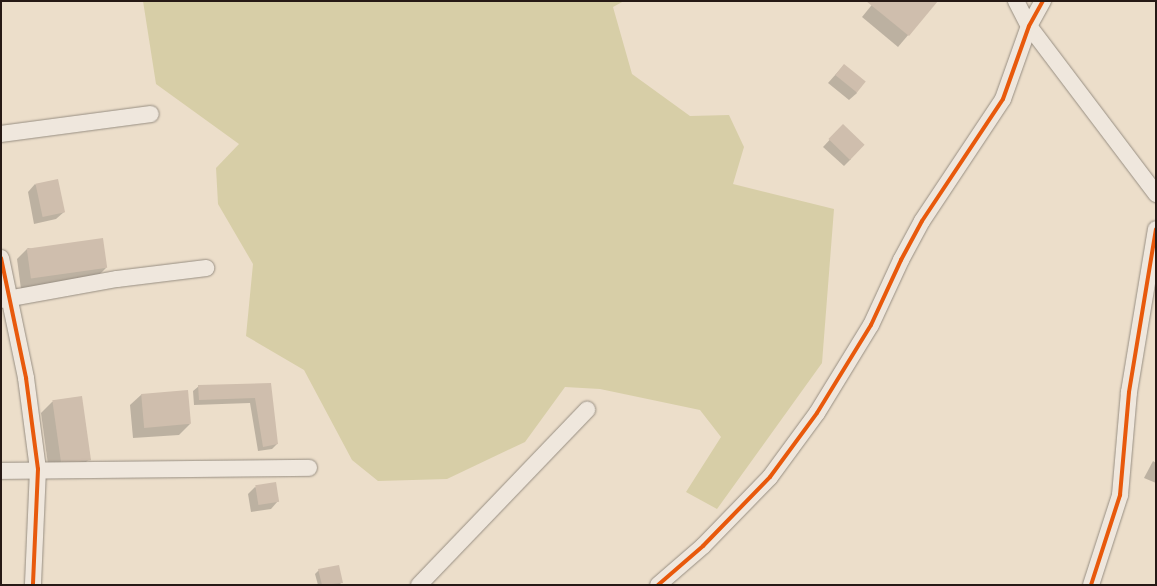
<!DOCTYPE html>
<style>
body{margin:0}
#map{position:relative;width:1157px;height:586px;overflow:hidden;background:#ecdeca;font-family:"IM FELL DW Pica",serif}
div>[style]{position:absolute}
.green>*{inset:0;background:#d7cea7}
.shadow>*{inset:0;background:#0003}
.building>*{inset:0;background:#cfbead;transform-origin:0 0}
.roads{filter:drop-shadow(0 0 1px #978e82) drop-shadow(0 0 1px #978e82)}
.street>*{height:16px;margin:-8px;padding:0 8px;transform-origin:8px;border-radius:8px;background:#efe7dd}
.cycleway>*{height:4px;margin:-2px;padding:0 2px;transform-origin:2px;border-radius:2px;background:#e8590c}
span{translate:-50% -50%;white-space:nowrap;text-align:center;line-height:1.15;-webkit-text-stroke:3px #fcecd3;paint-order:stroke}
.frame{position:absolute;inset:0;border:2px solid #261915;pointer-events:none}
</style>
<div id="map">
<div class="green">
<i style="clip-path:polygon(143px 1px,624px 1px,613px 7px,632px 74px,690px 116px,729px 115px,744px 147px,733px 184px,834px 209px,822px 363px,717px 509px,686px 492px,721px 437px,700px 410px,600px 389px,565px 387px,525px 442px,447px 479px,378px 481px,352px 460px,304px 370px,246px 336px,253px 264px,218px 204px,216px 168px,239px 144px,156px 84px)"></i>
</div>
<div class="shadow">
<i style="clip-path:polygon(875px 1px,937px 1px,898px 47px,862px 17px)"></i>
<i style="clip-path:polygon(844px 65px,857px 93px,849px 100px,828px 83px)"></i>
<i style="clip-path:polygon(836px 133px,851px 159px,844px 166px,823px 147px)"></i>
<i style="clip-path:polygon(35px 184px,64px 212px,56px 219px,34px 224px,28px 192px)"></i>
<i style="clip-path:polygon(28px 248px,106px 268px,95px 279px,21px 289px,17px 259px)"></i>
<i style="clip-path:polygon(270px 384px,277px 444px,272px 449px,258px 451px,250px 403px,194px 405px,193px 391px,199px 386px)"></i>
<i style="clip-path:polygon(142px 394px,190px 424px,179px 435px,133px 438px,130px 405px)"></i>
<i style="clip-path:polygon(81px 397px,89px 459px,78px 470px,49px 472px,41px 413px,52px 402px)"></i>
<i style="clip-path:polygon(1153px 461px,1156px 463px,1156px 483px,1144px 478px)"></i>
<i style="clip-path:polygon(255px 487px,278px 501px,271px 509px,251px 512px,248px 494px)"></i>
<i style="clip-path:polygon(319px 570px,342px 582px,339px 585px,318px 585px,315px 574px)"></i>
</div>
<div class="building">
<i style="clip-path:polygon(866px 1px,938px 1px,909px 36px)"></i>
<i style="left:844px;top:64px;width:28px;height:14px;rotate:39deg"></i>
<i style="left:843px;top:124px;width:30px;height:21px;rotate:44deg"></i>
<i style="left:58px;top:179px;width:34px;height:23px;rotate:78deg"></i>
<i style="left:103px;top:238px;width:30px;height:77px;rotate:82deg"></i>
<i style="clip-path:polygon(271px 383px,278px 444px,263px 447px,255px 398px,199px 400px,198px 385px)"></i>
<i style="left:188px;top:390px;width:34px;height:47px;rotate:85deg"></i>
<i style="left:82px;top:396px;width:65px;height:30px;rotate:82deg"></i>
<i style="left:276px;top:482px;width:20px;height:21px;rotate:81deg"></i>
<i style="clip-path:polygon(339px 565px,343px 583px,322px 585px,318px 569px)"></i>
</div>
<div class="roads">
<div class="street">
<i style="left:1016px;top:1px;width:28px;rotate:63deg"></i>
<i style="left:1029px;top:26px;width:211px;rotate:52.9deg"></i>
<i style="left:1px;top:134px;width:151px;rotate:-7.6deg"></i>
<i style="left:1px;top:258px;width:123px;rotate:78.2deg"></i>
<i style="left:26px;top:378px;width:92px;rotate:82.5deg"></i>
<i style="left:38px;top:469px;width:116px;rotate:92.5deg"></i>
<i style="left:1px;top:300px;width:118px;rotate:-10.3deg"></i>
<i style="left:117px;top:279px;width:90px;rotate:-7deg"></i>
<i style="left:1px;top:471px;width:308px;rotate:-0.6deg"></i>
<i style="left:419px;top:585px;width:243px;rotate:-46.2deg"></i>
<i style="left:658px;top:585px;width:60px;rotate:-40.9deg"></i>
<i style="left:703px;top:546px;width:96px;rotate:-45.8deg"></i>
<i style="left:770px;top:477px;width:79px;rotate:-53.7deg"></i>
<i style="left:817px;top:413px;width:103px;rotate:-58.5deg"></i>
<i style="left:871px;top:325px;width:72px;rotate:-65.2deg"></i>
<i style="left:901px;top:260px;width:44px;rotate:-61.7deg"></i>
<i style="left:922px;top:221px;width:146px;rotate:-56.4deg"></i>
<i style="left:1003px;top:99px;width:77px;rotate:-70.4deg"></i>
<i style="left:1029px;top:26px;width:29px;rotate:-61deg"></i>
<i style="left:1091px;top:585px;width:95px;rotate:-72.1deg"></i>
<i style="left:1120px;top:495px;width:103px;rotate:-85deg"></i>
<i style="left:1129px;top:392px;width:165px;rotate:-80.6deg"></i>
</div>
</div>
<div class="cycleway">
<i style="left:1px;top:258px;width:123px;rotate:78.2deg"></i>
<i style="left:26px;top:378px;width:92px;rotate:82.5deg"></i>
<i style="left:38px;top:469px;width:116px;rotate:92.5deg"></i>
<i style="left:658px;top:585px;width:60px;rotate:-40.9deg"></i>
<i style="left:703px;top:546px;width:96px;rotate:-45.8deg"></i>
<i style="left:770px;top:477px;width:79px;rotate:-53.7deg"></i>
<i style="left:817px;top:413px;width:103px;rotate:-58.5deg"></i>
<i style="left:871px;top:325px;width:72px;rotate:-65.2deg"></i>
<i style="left:901px;top:260px;width:44px;rotate:-61.7deg"></i>
<i style="left:922px;top:221px;width:146px;rotate:-56.4deg"></i>
<i style="left:1003px;top:99px;width:77px;rotate:-70.4deg"></i>
<i style="left:1029px;top:26px;width:29px;rotate:-61deg"></i>
<i style="left:1091px;top:585px;width:95px;rotate:-72.1deg"></i>
<i style="left:1120px;top:495px;width:103px;rotate:-85deg"></i>
<i style="left:1129px;top:392px;width:165px;rotate:-80.6deg"></i>
</div>
<div class="frame"></div>
</div>
